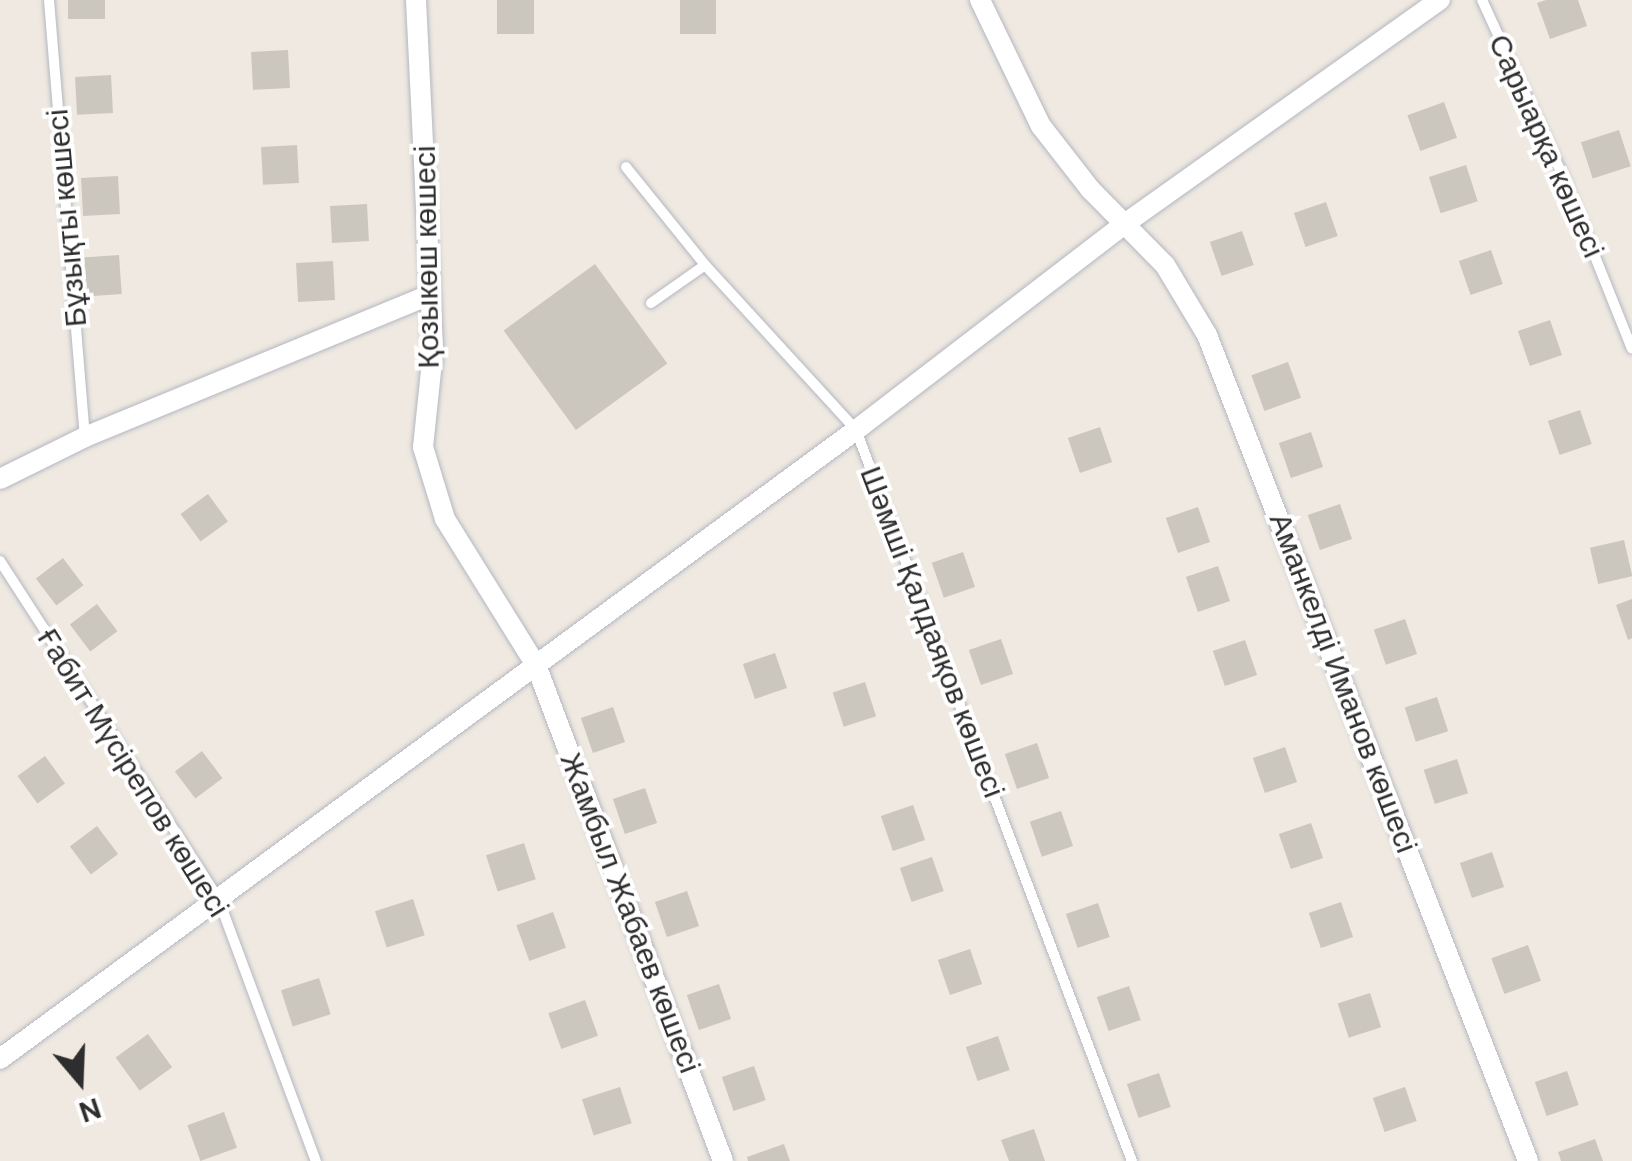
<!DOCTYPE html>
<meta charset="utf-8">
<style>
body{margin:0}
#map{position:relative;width:1632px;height:1161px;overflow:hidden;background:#efe9e1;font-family:"DM Sans",sans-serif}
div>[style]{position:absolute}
.building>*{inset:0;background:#cbc7bf;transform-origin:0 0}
.roads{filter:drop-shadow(0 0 2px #b4b7c1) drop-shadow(0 0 2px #b4b7c1)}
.service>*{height:10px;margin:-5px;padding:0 5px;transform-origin:5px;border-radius:5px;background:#fff}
.minor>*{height:20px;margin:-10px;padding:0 10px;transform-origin:10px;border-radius:10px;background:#fff}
span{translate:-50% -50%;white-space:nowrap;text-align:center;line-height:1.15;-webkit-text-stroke:8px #fff;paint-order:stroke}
.street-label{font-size:30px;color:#2e2e2e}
.north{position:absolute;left:30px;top:1031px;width:100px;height:100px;-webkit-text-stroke:8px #fff;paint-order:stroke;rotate:161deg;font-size:28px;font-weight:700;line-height:40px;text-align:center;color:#2e2e2e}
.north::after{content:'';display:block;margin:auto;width:35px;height:45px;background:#2e2e2e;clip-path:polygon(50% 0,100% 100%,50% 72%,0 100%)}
</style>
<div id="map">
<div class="building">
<i style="left:68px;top:0;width:37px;height:19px"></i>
<i style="left:497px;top:0;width:37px;height:34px"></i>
<i style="left:680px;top:0;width:36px;height:34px"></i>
<i style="clip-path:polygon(1546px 0,1578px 0,1587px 26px,1550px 39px,1537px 3px)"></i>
<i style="left:288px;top:50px;width:38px;height:37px;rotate:87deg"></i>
<i style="left:111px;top:75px;width:38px;height:36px;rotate:87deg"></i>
<i style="left:1444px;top:102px;width:38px;height:39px;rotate:70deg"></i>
<i style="left:1619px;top:130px;width:38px;height:40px;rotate:72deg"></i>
<i style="left:297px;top:145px;width:38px;height:36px;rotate:87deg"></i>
<i style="left:1466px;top:165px;width:38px;height:39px;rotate:72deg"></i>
<i style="left:118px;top:176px;width:38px;height:37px;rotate:87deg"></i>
<i style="left:1326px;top:202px;width:36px;height:34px;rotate:71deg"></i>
<i style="left:367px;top:204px;width:37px;height:37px;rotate:87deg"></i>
<i style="left:1242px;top:231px;width:36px;height:34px;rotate:71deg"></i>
<i style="left:1491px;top:250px;width:36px;height:34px;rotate:71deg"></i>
<i style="left:119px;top:255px;width:39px;height:36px;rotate:86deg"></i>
<i style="left:333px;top:261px;width:39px;height:37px;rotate:87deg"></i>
<i style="left:595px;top:264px;width:123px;height:113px;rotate:54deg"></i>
<i style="left:1550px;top:320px;width:37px;height:34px;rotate:71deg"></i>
<i style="left:1288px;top:362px;width:38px;height:39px;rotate:70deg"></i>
<i style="left:1580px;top:410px;width:36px;height:34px;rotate:71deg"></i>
<i style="left:1100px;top:427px;width:37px;height:34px;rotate:71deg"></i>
<i style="left:1311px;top:432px;width:37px;height:34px;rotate:71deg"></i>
<i style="left:208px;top:494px;width:34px;height:34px;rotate:54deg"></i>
<i style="left:1340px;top:504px;width:37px;height:34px;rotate:71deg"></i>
<i style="left:1198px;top:507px;width:37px;height:34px;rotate:71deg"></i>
<i style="left:1624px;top:540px;width:37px;height:35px;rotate:77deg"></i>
<i style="left:963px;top:552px;width:37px;height:33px;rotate:71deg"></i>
<i style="left:63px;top:558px;width:34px;height:34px;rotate:53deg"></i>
<i style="left:1218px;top:566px;width:37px;height:34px;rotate:71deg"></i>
<i style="clip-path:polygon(1632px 599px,1632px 638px,1628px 640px,1616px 605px)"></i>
<i style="left:97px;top:604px;width:34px;height:34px;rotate:53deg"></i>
<i style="left:1405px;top:619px;width:37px;height:33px;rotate:71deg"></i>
<i style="left:1001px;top:639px;width:37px;height:34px;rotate:71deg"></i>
<i style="left:1245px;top:640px;width:37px;height:34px;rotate:71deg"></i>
<i style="left:775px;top:653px;width:37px;height:34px;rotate:71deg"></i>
<i style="left:865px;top:682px;width:36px;height:34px;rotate:72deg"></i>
<i style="left:1437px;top:697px;width:36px;height:34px;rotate:72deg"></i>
<i style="left:613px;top:707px;width:37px;height:34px;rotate:71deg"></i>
<i style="left:1037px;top:743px;width:37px;height:34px;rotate:71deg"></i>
<i style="left:1285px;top:747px;width:37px;height:34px;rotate:71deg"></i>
<i style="left:202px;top:751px;width:34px;height:34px;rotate:53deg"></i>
<i style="left:45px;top:756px;width:34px;height:34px;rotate:54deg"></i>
<i style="left:1457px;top:759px;width:36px;height:35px;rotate:72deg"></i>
<i style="left:645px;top:788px;width:37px;height:34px;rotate:71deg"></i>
<i style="left:913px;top:805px;width:37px;height:34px;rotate:71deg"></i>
<i style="left:1061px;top:811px;width:37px;height:33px;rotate:71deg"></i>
<i style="left:1311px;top:823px;width:37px;height:34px;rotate:71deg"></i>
<i style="left:97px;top:826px;width:35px;height:34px;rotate:53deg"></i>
<i style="left:524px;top:843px;width:38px;height:40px;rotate:72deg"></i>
<i style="left:1492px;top:852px;width:37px;height:34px;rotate:71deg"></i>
<i style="left:932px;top:857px;width:36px;height:34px;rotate:71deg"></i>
<i style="left:687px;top:891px;width:37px;height:34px;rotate:71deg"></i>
<i style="left:413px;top:899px;width:38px;height:40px;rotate:72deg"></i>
<i style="left:1341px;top:902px;width:37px;height:34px;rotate:71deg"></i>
<i style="left:1098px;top:903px;width:36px;height:34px;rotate:71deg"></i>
<i style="left:553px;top:912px;width:38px;height:39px;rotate:70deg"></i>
<i style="left:1528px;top:945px;width:38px;height:39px;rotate:70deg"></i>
<i style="left:970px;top:949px;width:37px;height:34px;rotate:71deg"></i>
<i style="left:319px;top:978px;width:38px;height:40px;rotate:72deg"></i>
<i style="left:719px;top:984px;width:37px;height:34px;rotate:71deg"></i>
<i style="left:1129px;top:986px;width:36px;height:34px;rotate:71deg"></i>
<i style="left:1370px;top:993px;width:36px;height:34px;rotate:72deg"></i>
<i style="left:585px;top:1000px;width:38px;height:39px;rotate:70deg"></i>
<i style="left:148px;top:1034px;width:41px;height:40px;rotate:54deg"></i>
<i style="left:998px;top:1036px;width:36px;height:34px;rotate:71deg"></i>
<i style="left:754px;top:1066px;width:36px;height:34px;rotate:71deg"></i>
<i style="left:1567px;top:1071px;width:36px;height:34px;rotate:71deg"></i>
<i style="left:1159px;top:1073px;width:36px;height:34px;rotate:71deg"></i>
<i style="left:620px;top:1087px;width:38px;height:40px;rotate:72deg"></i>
<i style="left:1405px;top:1087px;width:36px;height:34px;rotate:71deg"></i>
<i style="left:224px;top:1112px;width:38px;height:39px;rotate:70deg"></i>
<i style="clip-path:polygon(1034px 1129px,1045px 1161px,1009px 1161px,1001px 1140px)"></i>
<i style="clip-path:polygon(1595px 1139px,1603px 1161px,1561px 1161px,1558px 1152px)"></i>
<i style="clip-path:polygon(784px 1144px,790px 1161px,748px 1161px,747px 1157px)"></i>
</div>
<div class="roads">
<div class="service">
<i style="left:49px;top:0;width:438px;rotate:85.3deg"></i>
<i style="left:1482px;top:0;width:192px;rotate:65.3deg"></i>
<i style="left:1562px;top:174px;width:188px;rotate:68.2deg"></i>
<i style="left:626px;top:167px;width:126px;rotate:51.1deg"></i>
<i style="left:705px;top:265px;width:224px;rotate:47.5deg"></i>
<i style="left:856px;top:430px;width:781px;rotate:69.32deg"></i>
<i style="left:651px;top:303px;width:66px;rotate:-35.1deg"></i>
<i style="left:0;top:561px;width:401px;rotate:57.1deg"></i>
<i style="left:218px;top:898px;width:281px;rotate:69.6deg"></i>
</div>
<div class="minor">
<i style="left:416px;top:0;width:352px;rotate:87.2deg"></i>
<i style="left:433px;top:352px;width:96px;rotate:96deg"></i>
<i style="left:423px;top:447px;width:75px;rotate:73deg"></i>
<i style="left:445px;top:519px;width:172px;rotate:58.1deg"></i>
<i style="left:536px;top:665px;width:530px;rotate:69.34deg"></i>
<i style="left:980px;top:0;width:140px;rotate:64.2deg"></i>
<i style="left:1041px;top:126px;width:80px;rotate:52.1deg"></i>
<i style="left:1090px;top:189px;width:107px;rotate:45.4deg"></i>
<i style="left:1165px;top:265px;width:82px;rotate:59deg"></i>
<i style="left:1207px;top:335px;width:886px;rotate:68.76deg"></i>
<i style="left:0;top:479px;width:95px;rotate:-26.3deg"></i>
<i style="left:85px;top:437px;width:373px;rotate:-22.4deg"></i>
<i style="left:0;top:1059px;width:1062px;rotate:-36.31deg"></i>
<i style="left:856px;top:430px;width:337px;rotate:-37.5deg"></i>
<i style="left:1123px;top:225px;width:389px;rotate:-35.4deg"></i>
</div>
</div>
<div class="street-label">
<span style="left:1546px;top:146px;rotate:66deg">Сарыарқа көшесі</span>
<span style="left:67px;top:218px;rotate:-95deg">Бұзықты көшесі</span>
<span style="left:427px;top:257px;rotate:-91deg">Қозыкөш көшесі</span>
<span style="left:932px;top:632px;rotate:69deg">Шәмші Қалдаяқов көшесі</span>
<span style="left:1343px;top:683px;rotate:69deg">Аманкелді Иманов көшесі</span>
<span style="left:133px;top:773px;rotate:58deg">Ғабит Мүсірепов көшесі</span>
<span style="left:630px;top:913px;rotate:69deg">Жамбыл Жабаев көшесі</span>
</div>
<div class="north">N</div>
</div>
